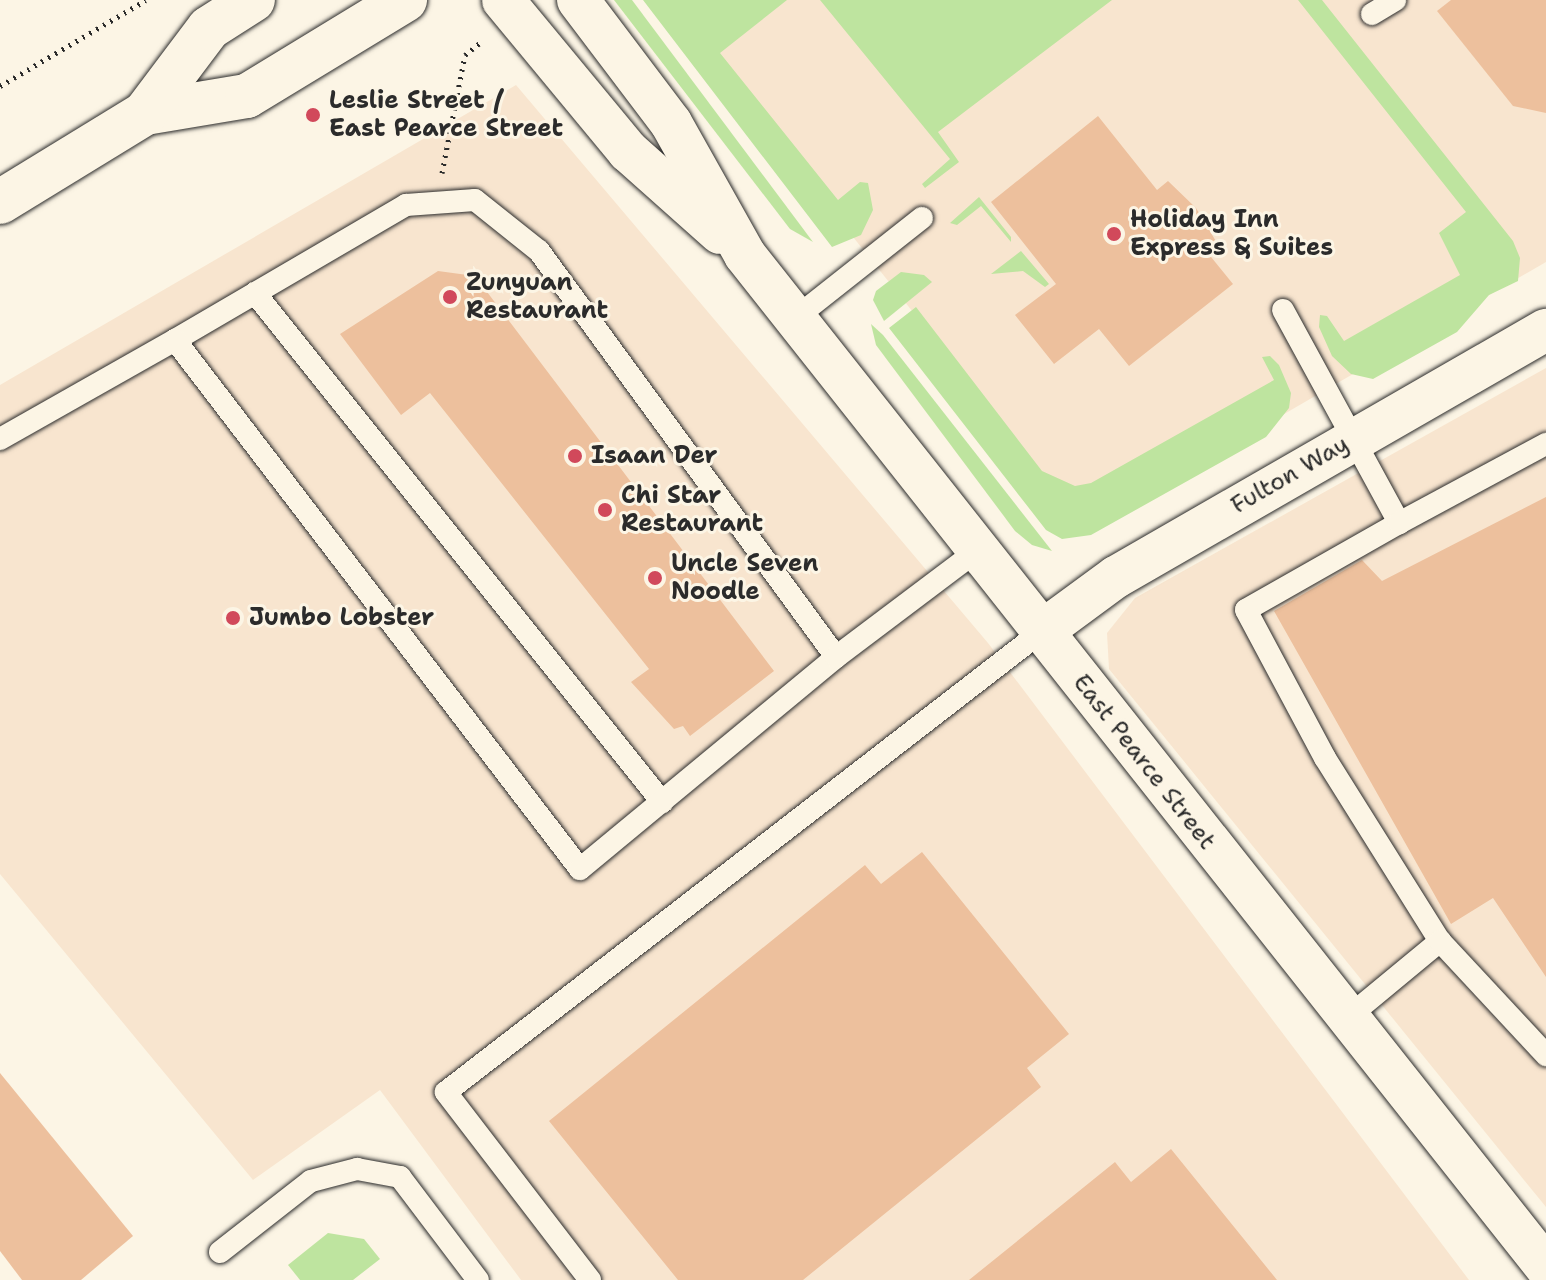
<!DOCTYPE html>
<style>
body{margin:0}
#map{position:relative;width:1546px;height:1280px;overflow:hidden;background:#fcf5e5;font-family:"Shantell Sans",sans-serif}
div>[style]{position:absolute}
.built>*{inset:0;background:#f8e5cf}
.green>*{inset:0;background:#bee49f}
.building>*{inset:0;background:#edc09d}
.path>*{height:5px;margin-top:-2.5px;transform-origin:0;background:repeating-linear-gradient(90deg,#2b2b2b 0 2px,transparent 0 8px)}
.roads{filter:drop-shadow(0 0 2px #2b2b2b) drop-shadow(0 0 2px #2b2b2b)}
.service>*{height:22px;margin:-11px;padding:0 11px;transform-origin:11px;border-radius:11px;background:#fcf5e5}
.minor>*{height:42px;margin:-21px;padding:0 21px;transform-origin:21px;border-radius:21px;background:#fcf5e5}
.secondary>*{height:44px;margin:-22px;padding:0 22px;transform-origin:22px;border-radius:22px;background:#fcf5e5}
.dots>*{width:22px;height:22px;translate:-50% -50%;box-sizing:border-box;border:4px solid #fcf5e5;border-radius:50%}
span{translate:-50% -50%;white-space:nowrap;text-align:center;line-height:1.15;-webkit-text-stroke:6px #fcf5e5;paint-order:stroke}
.poi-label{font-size:24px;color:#2b2b2b;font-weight:700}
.left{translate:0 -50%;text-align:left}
.street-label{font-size:24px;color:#2b2b2b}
</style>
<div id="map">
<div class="built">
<i style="clip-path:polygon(664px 0,1546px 0,1546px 262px,1086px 529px)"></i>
<i style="clip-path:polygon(516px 85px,988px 643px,1469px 1280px,521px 1280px,380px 1090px,253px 1180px,0 874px,0 385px)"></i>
<i style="clip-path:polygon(1546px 368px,1546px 1207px,1109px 669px,1107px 633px,1135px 598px)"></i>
</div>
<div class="green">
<i style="clip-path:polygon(614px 0,632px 0,813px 242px,790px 229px)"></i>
<i style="clip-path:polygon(643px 0,787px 0,720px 53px,838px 200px,860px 182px,868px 183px,873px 210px,861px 235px,832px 247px)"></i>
<i style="clip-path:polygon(820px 0,1112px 0,938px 132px,959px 162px,925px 188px,922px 184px,950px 159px)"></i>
<i style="clip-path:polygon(1298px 0,1322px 0,1513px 241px,1520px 258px,1518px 281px,1489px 295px,1457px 332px,1373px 379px,1351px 374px,1332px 356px,1319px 327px,1320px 315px,1327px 316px,1344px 341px,1460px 275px,1439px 233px,1466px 212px)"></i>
<i style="clip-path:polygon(979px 197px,1011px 237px,1011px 242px,981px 206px,957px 225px,950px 223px)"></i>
<i style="clip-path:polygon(1021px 251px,1049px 284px,1045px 287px,1023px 271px,991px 274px)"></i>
<i style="clip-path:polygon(901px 272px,924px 275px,932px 282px,884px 321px,873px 300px,876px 291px)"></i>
<i style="clip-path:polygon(916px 307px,1042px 471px,1075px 486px,1091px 483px,1274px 380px,1262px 357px,1270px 356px,1279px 365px,1291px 393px,1289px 408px,1266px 437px,1091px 535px,1062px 539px,1046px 530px,889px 328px)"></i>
<i style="clip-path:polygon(871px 324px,883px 335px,1052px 551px,1032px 545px,1015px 531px,876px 345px)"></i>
<i style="clip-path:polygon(328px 1233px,364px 1239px,380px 1259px,353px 1280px,300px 1280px,288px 1265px)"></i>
</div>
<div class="building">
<i style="clip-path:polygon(1451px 0,1546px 0,1546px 113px,1513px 106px,1437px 11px)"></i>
<i style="clip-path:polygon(1098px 116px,1157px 190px,1168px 181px,1196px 208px,1217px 243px,1207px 252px,1233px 284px,1129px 366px,1099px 329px,1054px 364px,1015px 315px,1056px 284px,991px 202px)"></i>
<i style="clip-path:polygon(438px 271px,475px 276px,774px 671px,690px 736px,683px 726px,674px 729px,631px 682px,649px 669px,430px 393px,401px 415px,340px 334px)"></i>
<i style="clip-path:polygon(1546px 497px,1546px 977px,1493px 898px,1451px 924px,1274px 611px,1362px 560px,1382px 581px)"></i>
<i style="clip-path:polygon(922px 852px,1069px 1034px,1027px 1068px,1041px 1087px,803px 1280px,678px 1280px,549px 1121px,865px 865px,881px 884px)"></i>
<i style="clip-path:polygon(0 1073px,133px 1236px,81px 1280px,22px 1280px,0 1251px)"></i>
<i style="clip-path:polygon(1171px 1149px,1277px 1280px,969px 1280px,1115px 1162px,1131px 1182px)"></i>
</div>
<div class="path">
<i style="left:0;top:86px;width:169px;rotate:-30.5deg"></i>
<i style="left:442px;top:173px;width:120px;rotate:-79deg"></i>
<i style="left:465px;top:55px;width:19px;rotate:-39deg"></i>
</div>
<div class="roads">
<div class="service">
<i style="left:1372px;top:14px;width:27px;rotate:-31deg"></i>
<i style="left:255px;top:293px;width:652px;rotate:51.35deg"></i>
<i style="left:1283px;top:310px;width:243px;rotate:61.4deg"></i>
<i style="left:1399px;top:523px;width:176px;rotate:150.4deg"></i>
<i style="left:1246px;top:610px;width:168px;rotate:61.9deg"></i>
<i style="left:1325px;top:758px;width:216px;rotate:57.9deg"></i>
<i style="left:794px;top:319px;width:163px;rotate:-38.3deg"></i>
<i style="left:175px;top:340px;width:268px;rotate:-30.3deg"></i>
<i style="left:406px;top:205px;width:69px;rotate:-4.1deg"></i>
<i style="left:475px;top:200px;width:82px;rotate:38.6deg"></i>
<i style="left:539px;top:251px;width:503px;rotate:53.81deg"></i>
<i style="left:0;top:439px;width:201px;rotate:-29.5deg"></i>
<i style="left:175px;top:340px;width:666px;rotate:52.56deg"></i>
<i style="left:580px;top:869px;width:332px;rotate:-39.6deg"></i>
<i style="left:836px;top:657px;width:178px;rotate:-37deg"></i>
<i style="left:1399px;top:523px;width:167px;rotate:-28.3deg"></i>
<i style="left:1347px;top:1018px;width:121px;rotate:-39.6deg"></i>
<i style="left:1440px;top:941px;width:156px;rotate:47.1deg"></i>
<i style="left:220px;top:1252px;width:115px;rotate:-38deg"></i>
<i style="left:311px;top:1181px;width:48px;rotate:-14.6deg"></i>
<i style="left:357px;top:1169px;width:44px;rotate:10.5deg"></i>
<i style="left:400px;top:1177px;width:129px;rotate:52.9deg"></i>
<i style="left:590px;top:1280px;width:237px;rotate:-127.5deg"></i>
<i style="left:446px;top:1092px;width:752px;rotate:-37.71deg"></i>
</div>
<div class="minor">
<i style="left:503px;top:0;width:196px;rotate:50.4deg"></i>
<i style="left:628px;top:151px;width:123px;rotate:41.7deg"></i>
<i style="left:578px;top:0;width:154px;rotate:52.9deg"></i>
<i style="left:671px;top:123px;width:151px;rotate:60.7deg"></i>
<i style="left:745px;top:255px;width:1291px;rotate:51.64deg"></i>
<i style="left:1041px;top:632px;width:93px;rotate:-36.3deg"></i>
<i style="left:1116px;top:577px;width:496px;rotate:-29.9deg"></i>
</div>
<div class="secondary">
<i style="left:145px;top:113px;width:103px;rotate:-9.5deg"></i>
<i style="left:247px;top:96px;width:185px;rotate:-31.3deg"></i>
<i style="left:0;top:202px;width:170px;rotate:-31.5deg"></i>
<i style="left:145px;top:113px;width:106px;rotate:-53deg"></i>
<i style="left:209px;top:28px;width:52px;rotate:-32.5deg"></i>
</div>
</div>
<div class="dots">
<i style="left:313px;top:115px;background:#d1495b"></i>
<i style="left:1114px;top:234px;background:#d1495b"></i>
<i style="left:450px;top:297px;background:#d1495b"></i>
<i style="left:575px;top:456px;background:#d1495b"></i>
<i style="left:605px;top:510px;background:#d1495b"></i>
<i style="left:655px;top:578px;background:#d1495b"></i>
<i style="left:233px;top:618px;background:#d1495b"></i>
</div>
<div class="poi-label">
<span class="left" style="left:329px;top:115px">Leslie Street /<br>East Pearce Street</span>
<span class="left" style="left:1130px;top:234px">Holiday Inn<br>Express &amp; Suites</span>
<span class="left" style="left:466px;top:297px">Zunyuan<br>Restaurant</span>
<span class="left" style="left:591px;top:456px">Isaan Der</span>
<span class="left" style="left:621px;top:510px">Chi Star<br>Restaurant</span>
<span class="left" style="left:671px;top:578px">Uncle Seven<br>Noodle</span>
<span class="left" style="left:249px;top:618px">Jumbo Lobster</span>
</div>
<div class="street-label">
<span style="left:1290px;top:475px;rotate:-30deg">Fulton Way</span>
<span style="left:1144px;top:762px;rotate:52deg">East Pearce Street</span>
</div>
</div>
